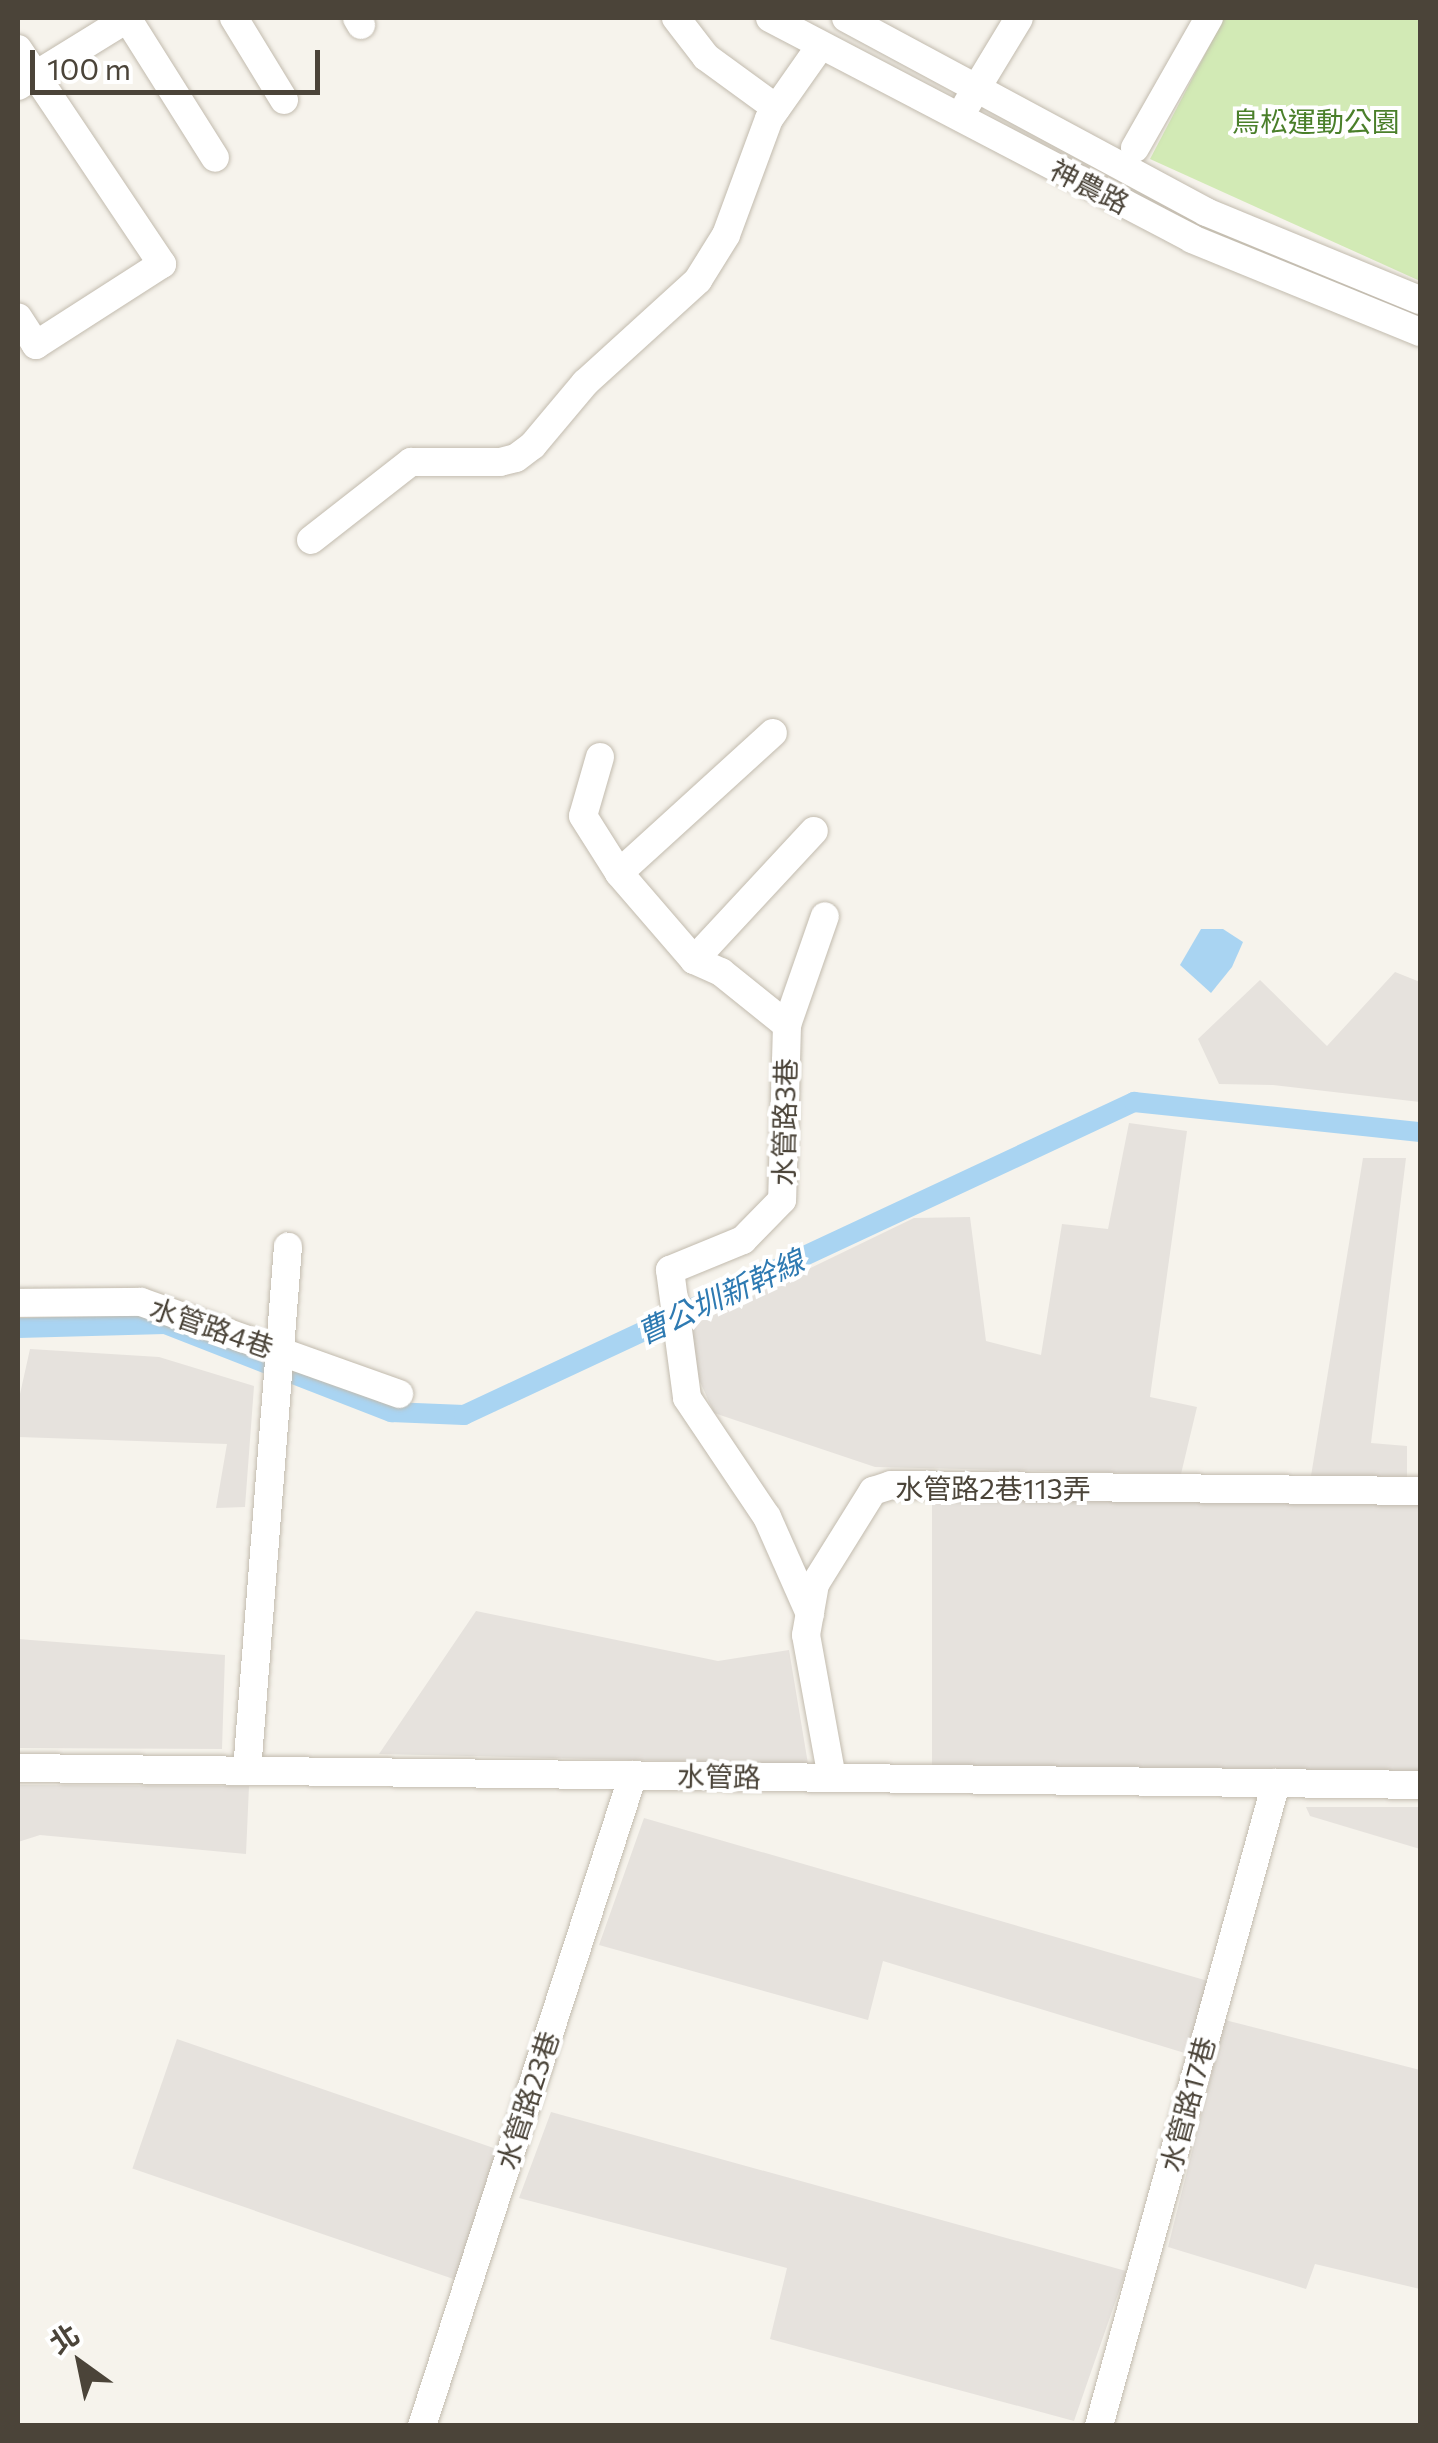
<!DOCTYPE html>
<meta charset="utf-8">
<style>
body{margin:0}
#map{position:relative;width:1438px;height:2443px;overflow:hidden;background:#f6f3ec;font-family:Commissioner,"Noto Sans TC",sans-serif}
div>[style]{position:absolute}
.industrial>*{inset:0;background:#e6e2dd;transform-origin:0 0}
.green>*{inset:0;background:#d2eab5}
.water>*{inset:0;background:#a9d4f2}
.canal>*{height:20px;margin:-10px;padding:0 10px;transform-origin:10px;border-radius:10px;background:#a9d4f2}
.roads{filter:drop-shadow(0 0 2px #c2bbae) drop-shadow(0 0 2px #c2bbae)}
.minor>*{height:28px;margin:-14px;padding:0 14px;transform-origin:14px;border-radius:14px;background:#fff}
span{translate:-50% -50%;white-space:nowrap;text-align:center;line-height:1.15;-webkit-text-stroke:8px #fff;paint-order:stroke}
.park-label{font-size:28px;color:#4a7f2a}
.street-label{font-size:28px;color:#4b4439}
.water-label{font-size:30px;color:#2e7ab2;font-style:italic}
.frame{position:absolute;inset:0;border:20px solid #4b4439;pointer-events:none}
.north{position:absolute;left:30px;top:2313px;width:100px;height:100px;-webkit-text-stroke:8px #fff;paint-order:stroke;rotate:327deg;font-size:28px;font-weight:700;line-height:40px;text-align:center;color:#4b4439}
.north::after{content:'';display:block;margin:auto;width:35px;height:45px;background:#4b4439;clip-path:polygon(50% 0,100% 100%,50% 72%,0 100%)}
.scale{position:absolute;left:30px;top:50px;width:290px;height:45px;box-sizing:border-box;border:5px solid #4b4439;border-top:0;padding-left:12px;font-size:30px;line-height:35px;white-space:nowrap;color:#4b4439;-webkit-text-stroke:8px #fff;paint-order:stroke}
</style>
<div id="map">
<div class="industrial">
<i style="clip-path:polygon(1395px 972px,1420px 982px,1420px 1102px,1273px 1085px,1219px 1084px,1198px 1039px,1260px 980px,1327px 1046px)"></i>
<i style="clip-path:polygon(1129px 1123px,1187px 1131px,1150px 1397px,1197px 1407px,1181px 1474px,875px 1467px,714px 1413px,678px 1332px,914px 1218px,970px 1217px,986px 1341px,1041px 1355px,1062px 1224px,1108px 1229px)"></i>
<i style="clip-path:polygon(1363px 1158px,1406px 1158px,1371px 1443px,1407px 1446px,1407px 1477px,1311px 1476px)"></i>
<i style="clip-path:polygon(30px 1349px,159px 1357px,254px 1386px,245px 1507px,216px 1508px,227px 1444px,18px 1437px,18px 1403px)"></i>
<i style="left:932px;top:1499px;width:488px;height:273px"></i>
<i style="clip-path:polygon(476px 1611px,718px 1661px,789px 1650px,808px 1764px,379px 1754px)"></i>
<i style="clip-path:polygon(18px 1639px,225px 1655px,222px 1749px,18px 1748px)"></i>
<i style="clip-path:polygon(18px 1785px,249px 1786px,246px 1854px,40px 1835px,18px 1842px)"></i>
<i style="clip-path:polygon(1306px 1807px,1420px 1807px,1420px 1849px,1310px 1816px)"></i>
<i style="clip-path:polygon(644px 1818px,1208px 1981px,1188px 2054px,883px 1961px,868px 2020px,599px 1945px)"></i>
<i style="clip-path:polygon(1225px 2020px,1420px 2070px,1420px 2289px,1315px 2264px,1306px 2289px,1168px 2247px)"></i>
<i style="left:177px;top:2039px;width:348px;height:137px;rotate:19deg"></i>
<i style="clip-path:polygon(551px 2112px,1126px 2271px,1074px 2421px,770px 2339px,787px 2268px,519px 2198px)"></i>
</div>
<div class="green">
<i style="clip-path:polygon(1224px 18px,1420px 18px,1420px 281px,1150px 159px)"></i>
</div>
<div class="water">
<i style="clip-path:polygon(1201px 929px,1223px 929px,1243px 942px,1232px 967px,1211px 993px,1180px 965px)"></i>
</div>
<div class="canal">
<i style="left:18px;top:1328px;width:147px;rotate:-1.6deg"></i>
<i style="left:165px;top:1324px;width:243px;rotate:21.3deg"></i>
<i style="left:391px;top:1412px;width:73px;rotate:2.4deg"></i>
<i style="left:464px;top:1415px;width:740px;rotate:-25.04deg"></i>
<i style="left:1134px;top:1102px;width:288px;rotate:6deg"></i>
</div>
<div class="roads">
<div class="minor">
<i style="left:127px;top:18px;width:165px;rotate:57.8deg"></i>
<i style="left:234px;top:18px;width:96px;rotate:58.6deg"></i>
<i style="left:357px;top:18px;width:8px;rotate:60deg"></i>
<i style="left:676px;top:18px;width:49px;rotate:52.4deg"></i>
<i style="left:706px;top:57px;width:87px;rotate:36.1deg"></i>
<i style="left:770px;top:18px;width:476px;rotate:27.6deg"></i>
<i style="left:1192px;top:239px;width:246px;rotate:22.2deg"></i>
<i style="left:846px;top:18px;width:409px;rotate:28.3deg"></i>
<i style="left:1206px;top:212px;width:231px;rotate:22.4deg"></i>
<i style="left:18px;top:49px;width:259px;rotate:56.2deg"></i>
<i style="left:162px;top:264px;width:150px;rotate:147.3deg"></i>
<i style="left:36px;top:345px;width:33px;rotate:-123deg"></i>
<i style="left:18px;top:86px;width:129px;rotate:-31.7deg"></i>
<i style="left:967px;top:104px;width:100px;rotate:-58.8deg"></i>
<i style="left:1135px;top:148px;width:150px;rotate:-60.4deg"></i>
<i style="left:311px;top:540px;width:127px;rotate:-38deg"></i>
<i style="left:411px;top:462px;width:89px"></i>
<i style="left:500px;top:462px;width:16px;rotate:-14deg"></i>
<i style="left:516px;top:458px;width:21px;rotate:-37deg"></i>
<i style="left:533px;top:445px;width:81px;rotate:-50deg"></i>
<i style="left:585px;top:383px;width:153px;rotate:-42.3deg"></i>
<i style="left:698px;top:280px;width:53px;rotate:-58.1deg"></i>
<i style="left:726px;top:235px;width:124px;rotate:-69.7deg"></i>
<i style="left:769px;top:119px;width:90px;rotate:-54.9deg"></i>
<i style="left:600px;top:757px;width:61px;rotate:106.1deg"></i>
<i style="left:583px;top:816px;width:67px;rotate:57.7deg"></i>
<i style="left:619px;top:873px;width:115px;rotate:49.2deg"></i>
<i style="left:694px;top:960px;width:30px;rotate:24deg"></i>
<i style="left:721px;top:972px;width:85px;rotate:38.8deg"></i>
<i style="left:787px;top:1025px;width:175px;rotate:91.6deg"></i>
<i style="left:782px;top:1200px;width:56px;rotate:134.3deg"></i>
<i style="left:743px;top:1240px;width:79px;rotate:157.7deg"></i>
<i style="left:670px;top:1270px;width:129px;rotate:82.4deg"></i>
<i style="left:687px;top:1398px;width:143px;rotate:56.1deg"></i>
<i style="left:767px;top:1517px;width:106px;rotate:66.1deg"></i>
<i style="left:619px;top:873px;width:208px;rotate:-42.3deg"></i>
<i style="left:694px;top:960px;width:176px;rotate:-47.1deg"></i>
<i style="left:787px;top:1025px;width:115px;rotate:-70.8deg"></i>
<i style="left:18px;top:1303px;width:123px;rotate:-0.5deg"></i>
<i style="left:141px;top:1302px;width:274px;rotate:19.6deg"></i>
<i style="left:18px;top:1768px;width:1402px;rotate:0.69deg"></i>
<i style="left:247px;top:1771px;width:526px;rotate:-85.53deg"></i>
<i style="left:832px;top:1778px;width:145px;rotate:-100.3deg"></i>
<i style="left:806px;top:1635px;width:52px;rotate:-80deg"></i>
<i style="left:815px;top:1584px;width:110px;rotate:-58.1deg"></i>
<i style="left:873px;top:1491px;width:19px;rotate:-18deg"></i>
<i style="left:891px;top:1485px;width:529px;rotate:0.65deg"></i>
<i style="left:422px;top:2426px;width:684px;rotate:-72.04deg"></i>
<i style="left:1099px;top:2426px;width:667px;rotate:-74.61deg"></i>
</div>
</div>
<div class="park-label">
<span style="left:1316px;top:121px">鳥松運動公園</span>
</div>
<div class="street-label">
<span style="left:1090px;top:186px;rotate:27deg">神農路</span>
<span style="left:784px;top:1122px;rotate:-89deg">水管路3巷</span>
<span style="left:212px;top:1327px;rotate:19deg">水管路4巷</span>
<span style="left:993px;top:1488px">水管路2巷113弄</span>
<span style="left:719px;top:1776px;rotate:1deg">水管路</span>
<span style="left:527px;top:2100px;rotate:-72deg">水管路23巷</span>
<span style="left:1187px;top:2104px;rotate:-75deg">水管路17巷</span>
</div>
<div class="water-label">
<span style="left:720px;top:1296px;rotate:-25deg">曹公圳新幹線</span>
</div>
<div class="frame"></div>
<div class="north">北</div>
<div class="scale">100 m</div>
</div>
